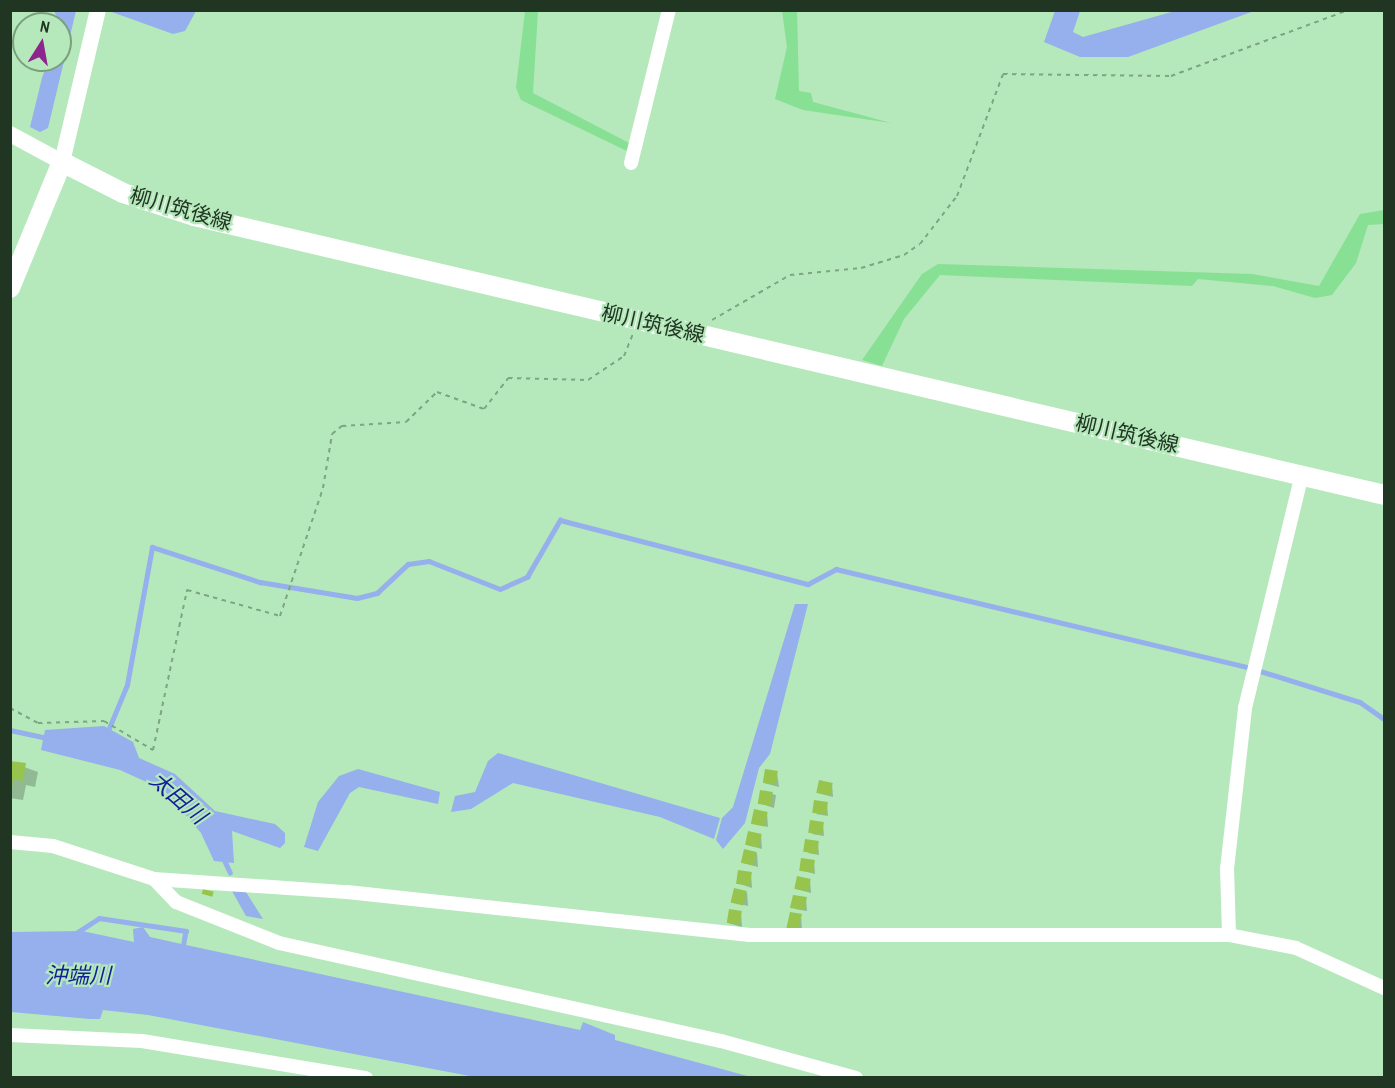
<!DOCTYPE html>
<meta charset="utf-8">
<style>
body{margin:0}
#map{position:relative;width:1395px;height:1088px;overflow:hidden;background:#b5e8ba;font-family:"Archivo Narrow","Noto Sans JP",sans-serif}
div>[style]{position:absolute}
.green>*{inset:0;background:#87e093}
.water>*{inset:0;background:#96afed}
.shadow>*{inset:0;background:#0003}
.stream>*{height:4.5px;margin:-2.25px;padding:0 2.25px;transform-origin:2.25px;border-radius:2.25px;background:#96afed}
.building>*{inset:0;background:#96c44c;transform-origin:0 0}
.path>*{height:2px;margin-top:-1px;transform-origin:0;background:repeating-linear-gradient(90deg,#7da581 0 4.5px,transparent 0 9px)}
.minor>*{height:14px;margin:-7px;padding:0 7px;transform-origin:7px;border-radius:7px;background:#fff}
.tertiary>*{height:16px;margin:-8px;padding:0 8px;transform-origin:8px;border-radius:8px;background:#fff}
.secondary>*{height:20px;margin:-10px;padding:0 10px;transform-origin:10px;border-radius:10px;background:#fff}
span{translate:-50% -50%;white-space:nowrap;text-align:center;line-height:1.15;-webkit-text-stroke:4.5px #b5e8ba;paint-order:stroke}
.street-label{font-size:21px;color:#213523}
.water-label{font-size:22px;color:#121f95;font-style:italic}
.frame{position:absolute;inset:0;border:12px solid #213523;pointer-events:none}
.north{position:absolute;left:12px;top:12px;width:60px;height:60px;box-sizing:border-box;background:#b5e8ba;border:2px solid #7aa07e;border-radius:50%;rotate:11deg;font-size:16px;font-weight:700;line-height:24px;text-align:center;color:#213523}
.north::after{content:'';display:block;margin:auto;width:21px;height:27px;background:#8c268d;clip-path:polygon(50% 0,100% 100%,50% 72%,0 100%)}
</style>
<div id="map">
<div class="green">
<i style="clip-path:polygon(525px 11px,538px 11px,533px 93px,631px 144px,629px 152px,521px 100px,516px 88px)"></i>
<i style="clip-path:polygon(782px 11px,797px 11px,799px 91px,811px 93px,813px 102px,891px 123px,803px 110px,775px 99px,787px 47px)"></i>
<i style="clip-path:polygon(1384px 210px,1384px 224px,1368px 225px,1356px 263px,1332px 295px,1315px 298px,1273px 286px,1198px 279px,1192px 286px,940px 275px,904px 319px,882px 366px,862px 360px,922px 274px,938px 264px,1252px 274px,1319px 286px,1360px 214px)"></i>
</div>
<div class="water">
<i style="clip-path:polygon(54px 11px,76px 11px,48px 128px,40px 132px,30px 127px,42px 78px,48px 60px,60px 60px,60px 24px)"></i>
<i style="clip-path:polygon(109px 11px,108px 11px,196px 11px,185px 31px,173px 34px)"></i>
<i style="clip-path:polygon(1055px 11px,1080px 11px,1073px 32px,1083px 37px,1175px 11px,1254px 11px,1128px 57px,1080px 57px,1044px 42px)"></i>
<i style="clip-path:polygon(795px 604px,808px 604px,770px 754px,759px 768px,745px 823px,723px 849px,716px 840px,722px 818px,733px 807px)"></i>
<i style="clip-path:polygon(104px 726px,133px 742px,139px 758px,175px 774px,215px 811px,275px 824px,285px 833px,285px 843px,280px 848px,232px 831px,234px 863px,214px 861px,201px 833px,164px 790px,120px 770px,41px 750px,45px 730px)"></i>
<i style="clip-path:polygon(498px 753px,720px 818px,714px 839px,660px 817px,513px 783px,471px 809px,451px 812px,455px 796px,475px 792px,488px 761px)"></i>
<i style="clip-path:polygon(358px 769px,440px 792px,438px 804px,359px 787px,350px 793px,318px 851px,304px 847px,318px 802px,339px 776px)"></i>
<i style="clip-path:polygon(232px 891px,246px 892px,263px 919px,246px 916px)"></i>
<i style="clip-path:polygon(143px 927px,150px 937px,186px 945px,580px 1030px,583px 1022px,615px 1035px,615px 1040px,751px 1077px,475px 1077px,148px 1015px,103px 1010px,100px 1019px,90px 1019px,11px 1012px,11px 932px,82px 931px,134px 942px,133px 929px)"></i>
</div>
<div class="shadow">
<i style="clip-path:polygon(10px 762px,38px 772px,35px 787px,26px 785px,23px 800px,10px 798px)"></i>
<i style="clip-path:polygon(777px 773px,779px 787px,764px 783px)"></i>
<i style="clip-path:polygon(832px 784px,833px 797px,818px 793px)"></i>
<i style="clip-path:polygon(761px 791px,776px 795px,774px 808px,759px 803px)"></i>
<i style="clip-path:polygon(827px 804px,828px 816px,816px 814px)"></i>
<i style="clip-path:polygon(767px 813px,768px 827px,753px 823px)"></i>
<i style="clip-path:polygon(823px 824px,824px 836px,812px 834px)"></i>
<i style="clip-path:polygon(761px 835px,762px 849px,747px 845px)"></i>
<i style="clip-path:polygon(818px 843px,819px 855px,808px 853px)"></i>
<i style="clip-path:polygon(757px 853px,758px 867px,743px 863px)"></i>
<i style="clip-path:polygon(814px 862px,815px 874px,800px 870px)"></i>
<i style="clip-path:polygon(751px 874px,752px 888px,737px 883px)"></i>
<i style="clip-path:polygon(810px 880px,811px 893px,796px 889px)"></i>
<i style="clip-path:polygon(747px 892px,748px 906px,733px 902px)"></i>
<i style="clip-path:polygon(806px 899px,807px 911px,795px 909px)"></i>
<i style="clip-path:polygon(741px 913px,742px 927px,728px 923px)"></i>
<i style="clip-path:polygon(801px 915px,802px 931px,790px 931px)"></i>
</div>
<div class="stream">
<i style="left:1257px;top:670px;width:108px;rotate:17.3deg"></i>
<i style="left:1360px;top:702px;width:29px;rotate:35deg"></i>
<i style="left:10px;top:730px;width:39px;rotate:12deg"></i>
<i style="left:107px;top:733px;width:52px;rotate:-67.4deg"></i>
<i style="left:127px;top:685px;width:140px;rotate:-79.7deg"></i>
<i style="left:152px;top:547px;width:114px;rotate:18deg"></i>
<i style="left:260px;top:582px;width:98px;rotate:9.4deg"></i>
<i style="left:357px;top:598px;width:21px;rotate:-14deg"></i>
<i style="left:377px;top:593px;width:42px;rotate:-43.1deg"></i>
<i style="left:408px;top:564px;width:21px;rotate:-8deg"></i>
<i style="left:429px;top:561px;width:76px;rotate:21.5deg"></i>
<i style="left:500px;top:589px;width:30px;rotate:-24deg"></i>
<i style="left:527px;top:577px;width:66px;rotate:-59.9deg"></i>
<i style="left:560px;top:520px;width:256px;rotate:14.5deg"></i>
<i style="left:808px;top:584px;width:32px;rotate:-28deg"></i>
<i style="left:836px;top:569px;width:426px;rotate:13.4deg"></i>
<i style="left:223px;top:857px;width:17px;rotate:65deg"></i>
<i style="left:67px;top:939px;width:38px;rotate:-33deg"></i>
<i style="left:99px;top:918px;width:88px;rotate:8.5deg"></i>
<i style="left:186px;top:931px;width:17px;rotate:100deg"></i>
</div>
<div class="building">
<i style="clip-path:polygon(10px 761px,26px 763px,23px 781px,13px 779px,12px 789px)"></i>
<i style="left:765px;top:769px;width:13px;height:14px;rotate:9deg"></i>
<i style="left:819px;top:780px;width:14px;height:13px;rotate:12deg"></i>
<i style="left:760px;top:790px;width:13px;height:14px;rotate:9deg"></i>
<i style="left:814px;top:800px;width:14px;height:13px;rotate:8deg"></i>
<i style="left:754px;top:809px;width:14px;height:15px;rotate:12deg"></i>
<i style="left:810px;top:820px;width:14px;height:13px;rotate:8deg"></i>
<i style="left:748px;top:831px;width:14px;height:14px;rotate:12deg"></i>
<i style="left:805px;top:839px;width:14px;height:13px;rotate:8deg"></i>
<i style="left:744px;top:849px;width:13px;height:14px;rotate:13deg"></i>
<i style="left:801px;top:858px;width:14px;height:13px;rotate:8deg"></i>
<i style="left:738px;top:870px;width:14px;height:14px;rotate:8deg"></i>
<i style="left:797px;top:876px;width:14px;height:13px;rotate:12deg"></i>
<i style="left:734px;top:888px;width:13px;height:15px;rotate:13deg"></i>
<i style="left:203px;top:889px;width:11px;height:5px;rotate:15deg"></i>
<i style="clip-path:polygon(793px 895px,807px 897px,804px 910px,790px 908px)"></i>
<i style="left:729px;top:909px;width:13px;height:14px;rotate:9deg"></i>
<i style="clip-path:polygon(790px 912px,802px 914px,798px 929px,786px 930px)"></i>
</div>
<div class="path">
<i style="left:712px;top:320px;width:90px;rotate:-30deg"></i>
<i style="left:790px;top:275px;width:71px;rotate:-5.6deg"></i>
<i style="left:861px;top:268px;width:45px;rotate:-16.8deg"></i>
<i style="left:904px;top:255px;width:19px;rotate:-35deg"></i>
<i style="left:920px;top:244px;width:61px;rotate:-52.4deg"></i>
<i style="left:957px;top:196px;width:130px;rotate:-69.3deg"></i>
<i style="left:1003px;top:74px;width:168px;rotate:0.7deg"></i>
<i style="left:1171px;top:76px;width:189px;rotate:-20.4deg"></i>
<i style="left:10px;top:708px;width:32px;rotate:28deg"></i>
<i style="left:38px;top:723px;width:66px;rotate:-1.7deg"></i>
<i style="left:104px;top:721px;width:57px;rotate:30.6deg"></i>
<i style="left:153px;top:750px;width:164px;rotate:-78deg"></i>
<i style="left:187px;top:590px;width:97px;rotate:15.6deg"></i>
<i style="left:280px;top:616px;width:135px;rotate:-71.4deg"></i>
<i style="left:323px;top:488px;width:55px;rotate:-80.5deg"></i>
<i style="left:332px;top:434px;width:13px;rotate:-39deg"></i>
<i style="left:342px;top:426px;width:64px;rotate:-3.6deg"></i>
<i style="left:406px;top:422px;width:43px;rotate:-44.1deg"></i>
<i style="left:437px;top:392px;width:50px;rotate:19.9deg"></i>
<i style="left:484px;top:409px;width:39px;rotate:-52deg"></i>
<i style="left:508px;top:378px;width:80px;rotate:1.4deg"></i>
<i style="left:588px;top:380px;width:43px;rotate:-33.7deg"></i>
<i style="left:624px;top:356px;width:24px;rotate:-68deg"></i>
</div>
<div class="minor">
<i style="left:631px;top:163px;width:158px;rotate:-76.1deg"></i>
<i style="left:10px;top:842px;width:43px;rotate:5.3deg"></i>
<i style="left:53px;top:846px;width:106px;rotate:18.1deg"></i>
<i style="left:154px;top:879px;width:193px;rotate:3.9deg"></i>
<i style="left:347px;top:892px;width:405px;rotate:6.1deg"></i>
<i style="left:750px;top:935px;width:479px"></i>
<i style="left:1229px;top:935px;width:68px;rotate:11deg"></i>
<i style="left:1296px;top:948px;width:97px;rotate:24.4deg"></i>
<i style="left:154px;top:879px;width:32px;rotate:46deg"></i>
<i style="left:176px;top:902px;width:111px;rotate:21.7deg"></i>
<i style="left:279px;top:943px;width:453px;rotate:12.5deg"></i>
<i style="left:721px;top:1041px;width:140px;rotate:15.3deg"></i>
<i style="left:1229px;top:935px;width:66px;rotate:-91.7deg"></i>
<i style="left:1227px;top:869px;width:162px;rotate:-83.6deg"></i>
<i style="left:1245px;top:708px;width:240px;rotate:-76.3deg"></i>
<i style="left:10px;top:1035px;width:132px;rotate:2.6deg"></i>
<i style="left:142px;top:1041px;width:227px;rotate:9.4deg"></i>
</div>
<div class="tertiary">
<i style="left:10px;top:134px;width:59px;rotate:28.3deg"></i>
<i style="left:62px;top:162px;width:156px;rotate:-76.7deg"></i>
</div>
<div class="secondary">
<i style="left:10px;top:288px;width:136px;rotate:-67.6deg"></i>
<i style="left:62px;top:162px;width:68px;rotate:26.9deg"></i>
<i style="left:123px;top:193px;width:75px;rotate:17.9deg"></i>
<i style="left:194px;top:216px;width:1222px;rotate:13.19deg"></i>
</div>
<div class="street-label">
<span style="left:181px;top:209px;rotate:16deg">柳川筑後線</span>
<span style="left:653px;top:324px;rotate:13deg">柳川筑後線</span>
<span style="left:1127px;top:434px;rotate:13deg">柳川筑後線</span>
</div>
<div class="water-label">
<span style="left:178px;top:798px;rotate:41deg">太田川</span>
<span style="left:78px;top:976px">沖端川</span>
</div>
<div class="frame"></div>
<div class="north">N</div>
</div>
